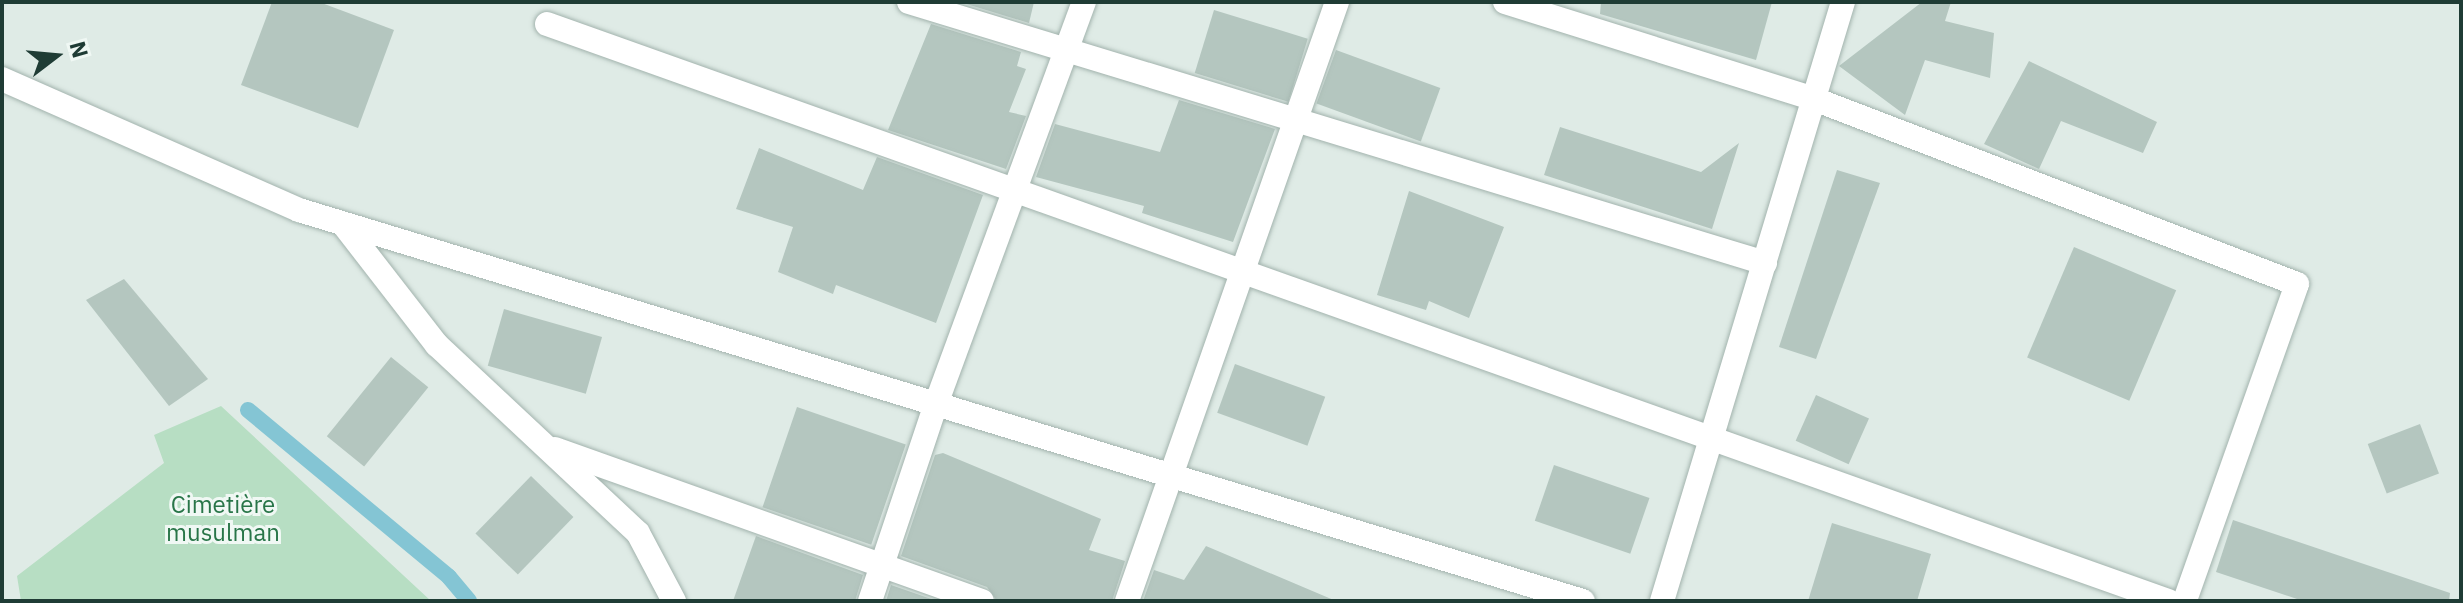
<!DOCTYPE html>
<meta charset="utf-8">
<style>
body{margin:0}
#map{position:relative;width:2463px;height:603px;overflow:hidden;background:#dfebe6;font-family:"IBM Plex Sans",sans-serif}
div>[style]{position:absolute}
.green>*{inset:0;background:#b7dec3}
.stream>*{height:16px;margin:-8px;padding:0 8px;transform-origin:8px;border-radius:8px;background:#84c5d4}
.building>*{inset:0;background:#b4c6bf;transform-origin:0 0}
.roads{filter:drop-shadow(0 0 2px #a2b3ad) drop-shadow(0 0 2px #a2b3ad)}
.service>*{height:24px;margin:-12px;padding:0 12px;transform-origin:12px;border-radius:12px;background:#fff}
.minor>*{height:24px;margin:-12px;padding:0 12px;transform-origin:12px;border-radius:12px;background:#fff}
span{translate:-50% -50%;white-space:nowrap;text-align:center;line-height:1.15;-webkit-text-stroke:6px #f0f8f4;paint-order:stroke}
.park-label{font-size:24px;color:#287548}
.frame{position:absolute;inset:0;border:4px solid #1f3c35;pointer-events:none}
.north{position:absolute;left:16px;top:16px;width:80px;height:80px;-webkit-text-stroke:6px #f0f8f4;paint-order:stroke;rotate:74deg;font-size:22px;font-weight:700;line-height:32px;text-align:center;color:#1f3c35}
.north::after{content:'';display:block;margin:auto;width:28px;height:36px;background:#1f3c35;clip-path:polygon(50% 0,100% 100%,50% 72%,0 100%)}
</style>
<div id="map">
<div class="green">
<i style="clip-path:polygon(221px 406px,431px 601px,21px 601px,17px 576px,164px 463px,154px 435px)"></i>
</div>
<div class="stream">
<i style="left:248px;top:410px;width:261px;rotate:39.7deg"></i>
<i style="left:449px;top:577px;width:31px;rotate:50deg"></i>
</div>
<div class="building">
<i style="clip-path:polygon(272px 2px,319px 2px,394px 30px,358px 128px,241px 85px)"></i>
<i style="clip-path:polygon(960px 2px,1034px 2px,1029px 23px)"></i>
<i style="clip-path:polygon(1601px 2px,1772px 2px,1756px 60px,1600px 14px)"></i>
<i style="clip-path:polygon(1922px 2px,1951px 2px,1945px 21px,1994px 33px,1990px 78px,1925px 60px,1905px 115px,1839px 66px)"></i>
<i style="left:1214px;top:10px;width:98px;height:66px;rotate:17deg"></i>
<i style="clip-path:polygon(931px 24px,1021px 52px,1017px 66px,1026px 69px,1009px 112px,1026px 116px,1006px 169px,888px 130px)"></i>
<i style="left:1336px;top:50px;width:111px;height:57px;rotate:20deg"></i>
<i style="clip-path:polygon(2029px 61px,2157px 122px,2143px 153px,2061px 121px,2039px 169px,1984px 144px)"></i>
<i style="clip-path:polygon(1179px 100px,1275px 129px,1233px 242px,1142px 213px,1144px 206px,1036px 177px,1055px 124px,1160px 152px)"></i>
<i style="clip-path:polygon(1560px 127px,1701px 172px,1739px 143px,1712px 229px,1544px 175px)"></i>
<i style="clip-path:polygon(759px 148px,863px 190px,877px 157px,983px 195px,936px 323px,836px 285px,833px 294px,778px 272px,793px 227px,736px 209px)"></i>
<i style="clip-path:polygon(1837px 170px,1880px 183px,1816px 359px,1779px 347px)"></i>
<i style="clip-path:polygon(1409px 191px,1504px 227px,1469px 318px,1429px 301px,1426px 310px,1377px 295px)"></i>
<i style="left:2074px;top:247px;width:111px;height:120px;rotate:23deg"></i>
<i style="clip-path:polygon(124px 279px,208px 379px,169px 406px,86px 300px)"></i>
<i style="left:504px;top:309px;width:102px;height:59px;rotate:16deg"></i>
<i style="left:391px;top:357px;width:48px;height:102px;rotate:39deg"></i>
<i style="left:1235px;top:364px;width:96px;height:52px;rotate:20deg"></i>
<i style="left:1816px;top:395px;width:58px;height:50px;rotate:24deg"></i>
<i style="left:797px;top:407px;width:115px;height:106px;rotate:19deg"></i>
<i style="left:2420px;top:424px;width:53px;height:56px;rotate:69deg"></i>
<i style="clip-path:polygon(943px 453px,1101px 519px,1089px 550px,1125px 561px,1112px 601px,997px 601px,987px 587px,901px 556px,935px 455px)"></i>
<i style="left:1554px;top:465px;width:101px;height:59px;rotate:19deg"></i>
<i style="left:531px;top:476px;width:59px;height:80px;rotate:44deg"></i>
<i style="clip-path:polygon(2233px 520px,2450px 593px,2449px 601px,2303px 601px,2216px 572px)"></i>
<i style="clip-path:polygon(1832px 523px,1931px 554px,1917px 601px,1808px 601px)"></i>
<i style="clip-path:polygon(756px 536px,863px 575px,855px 601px,733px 601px)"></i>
<i style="clip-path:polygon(1206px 546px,1336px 601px,1143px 601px,1154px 570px,1184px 580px)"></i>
<i style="clip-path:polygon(891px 585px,937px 601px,886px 601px)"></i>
</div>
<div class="roads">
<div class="service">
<i style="left:909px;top:2px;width:895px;rotate:16.96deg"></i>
<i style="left:1505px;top:2px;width:324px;rotate:17.4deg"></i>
<i style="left:1814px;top:99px;width:517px;rotate:20.96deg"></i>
<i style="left:2297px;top:284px;width:336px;rotate:109.5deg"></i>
<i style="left:547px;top:24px;width:1721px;rotate:19.59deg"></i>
<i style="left:343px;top:224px;width:153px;rotate:52.2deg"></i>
<i style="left:437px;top:345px;width:275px;rotate:43.1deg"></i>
<i style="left:638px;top:533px;width:77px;rotate:62.1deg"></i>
<i style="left:555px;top:449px;width:453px;rotate:19.6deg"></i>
<i style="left:870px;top:601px;width:208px;rotate:-71.5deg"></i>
<i style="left:936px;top:404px;width:428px;rotate:-69.8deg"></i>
<i style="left:1127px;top:601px;width:635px;rotate:-70.68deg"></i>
</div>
<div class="minor">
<i style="left:2px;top:79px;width:325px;rotate:23.8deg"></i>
<i style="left:299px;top:210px;width:1342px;rotate:16.94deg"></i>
<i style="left:1662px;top:601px;width:626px;rotate:-73.19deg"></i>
</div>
</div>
<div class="park-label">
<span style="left:223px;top:519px">Cimetière<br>musulman</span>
</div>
<div class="frame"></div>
<div class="north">N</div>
</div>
